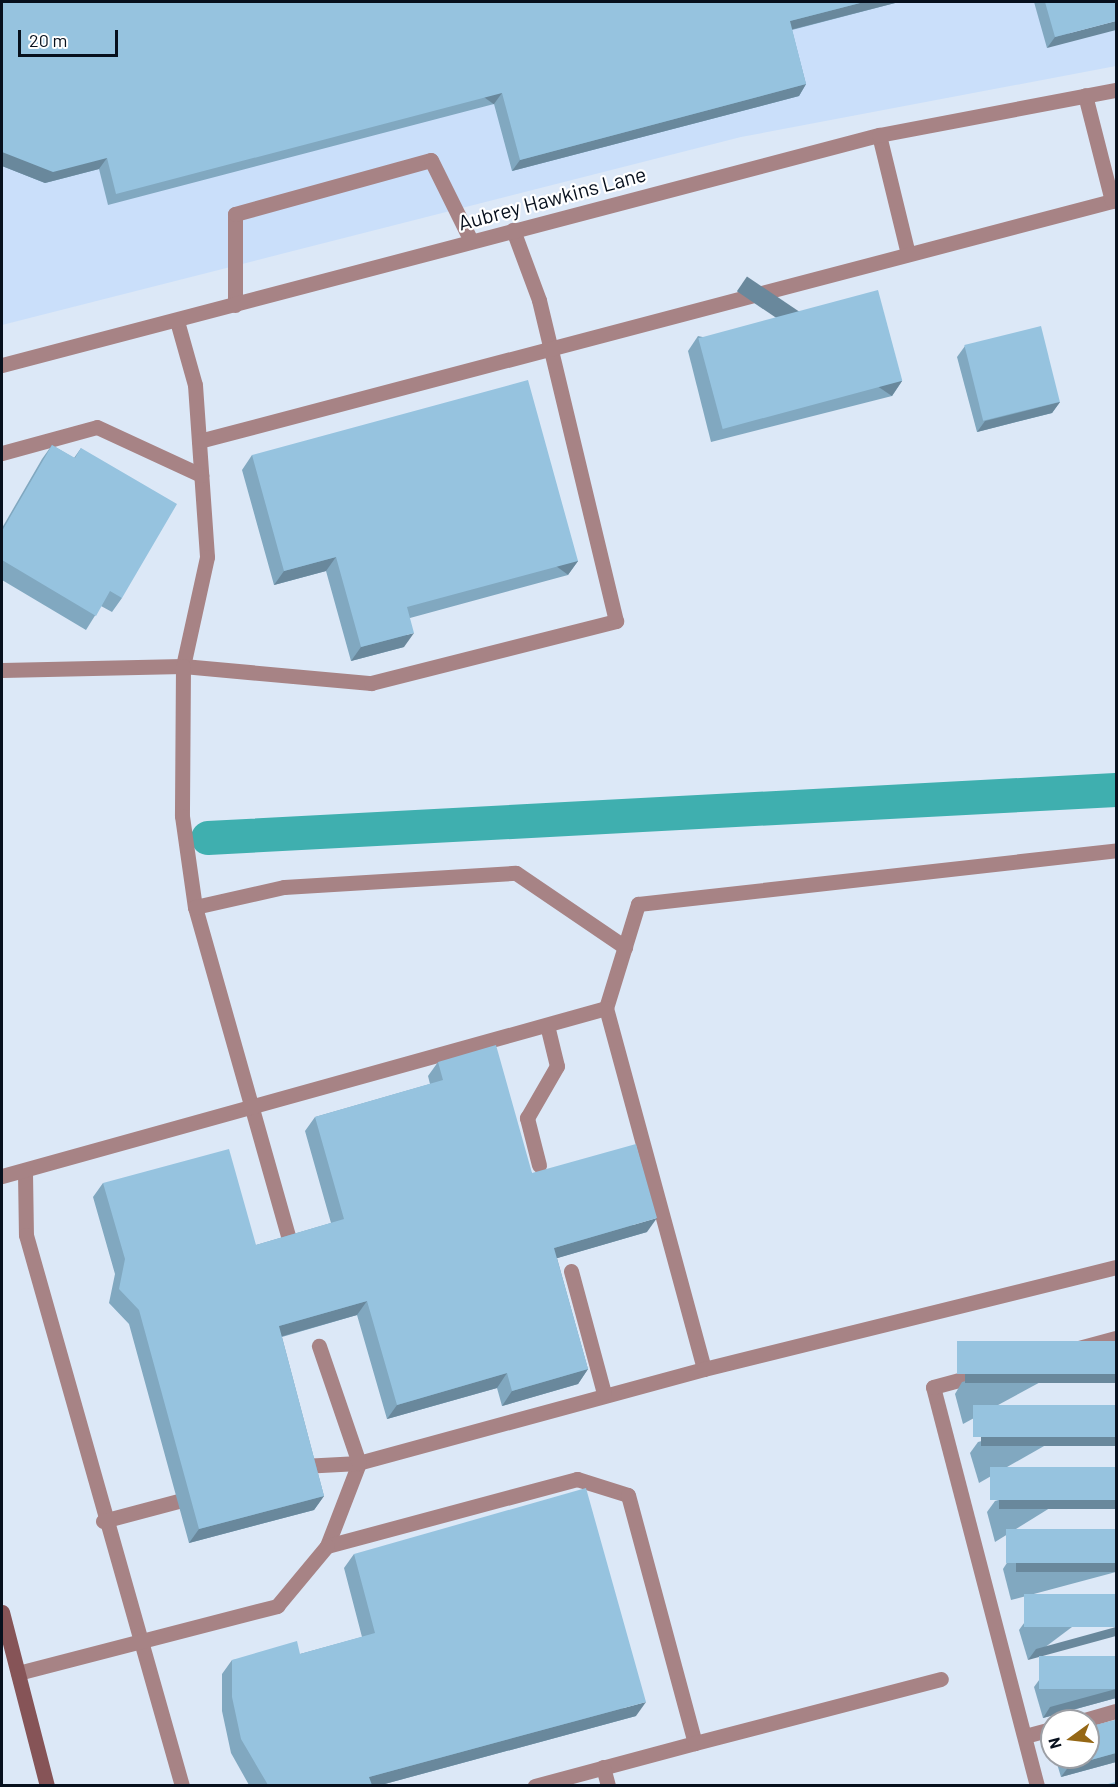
<!DOCTYPE html>
<style>
body{margin:0}
#map{position:relative;width:1118px;height:1787px;overflow:hidden;background:#dce8f7;font-family:Barlow,sans-serif}
div>[style]{position:absolute}
.built>*{inset:0;background:#cadffa}
.canal>*{height:34px;margin:-17px;padding:0 17px;transform-origin:17px;border-radius:17px;background:#3fafaf}
.lane>*{height:15px;margin:-7.5px;padding:0 7.5px;transform-origin:7.5px;border-radius:7.5px;background:#a78385}
.street>*{height:15px;margin:-7.5px;padding:0 7.5px;transform-origin:7.5px;border-radius:7.5px;background:#a78385}
.secondary>*{height:15px;margin:-7.5px;padding:0 7.5px;transform-origin:7.5px;border-radius:7.5px;background:#865457}
.wall>*{inset:0;background:#81a8c0}
.shaded-wall>*{inset:0;background:#69889c;transform-origin:0 0}
.building>*{inset:0;background:#96c3df;transform-origin:0 0}
span{translate:-50% -50%;white-space:nowrap;text-align:center;line-height:1.15;-webkit-text-stroke:4.5px #fff;paint-order:stroke}
.street-label{font-size:21px;color:#07101d}
.frame{position:absolute;inset:0;border:3px solid #07101d;pointer-events:none}
.north{position:absolute;left:1040px;top:1709px;width:60px;height:60px;box-sizing:border-box;background:#fff;border:2px solid #9c9fa5;border-radius:50%;rotate:255deg;font-size:16px;font-weight:700;line-height:24px;text-align:center;color:#07101d}
.north::after{content:'';display:block;margin:auto;width:21px;height:27px;background:#956715;clip-path:polygon(50% 0,100% 100%,50% 72%,0 100%)}
.scale{position:absolute;left:18px;top:30px;width:100px;height:27px;box-sizing:border-box;border:3px solid #07101d;border-top:0;padding-left:8px;font-size:18px;line-height:21px;white-space:nowrap;color:#07101d;-webkit-text-stroke:4px #fff;paint-order:stroke}
</style>
<div id="map">
<div class="built">
<i style="clip-path:polygon(2px 2px,1116px 2px,1116px 66px,741px 137px,2px 325px)"></i>
</div>
<div class="canal">
<i style="left:208px;top:838px;width:909px;rotate:-3.03deg"></i>
</div>
<div class="lane">
<i style="left:879px;top:135px;width:122px;rotate:76.3deg"></i>
<i style="left:235px;top:305px;width:91px;rotate:-90deg"></i>
<i style="left:235px;top:214px;width:203px;rotate:-15.4deg"></i>
<i style="left:431px;top:160px;width:90px;rotate:63.7deg"></i>
<i style="left:177px;top:321px;width:66px;rotate:74.3deg"></i>
<i style="left:195px;top:385px;width:172px;rotate:86deg"></i>
<i style="left:207px;top:557px;width:112px;rotate:102.4deg"></i>
<i style="left:183px;top:666px;width:189px;rotate:5.2deg"></i>
<i style="left:371px;top:683px;width:253px;rotate:-14.2deg"></i>
<i style="left:616px;top:621px;width:330px;rotate:-103.5deg"></i>
<i style="left:539px;top:300px;width:75px;rotate:-110.4deg"></i>
<i style="left:199px;top:441px;width:944px;rotate:-14.73deg"></i>
<i style="left:1112px;top:201px;width:109px;rotate:-104.3deg"></i>
<i style="left:2px;top:453px;width:98px;rotate:-15.3deg"></i>
<i style="left:97px;top:427px;width:115px;rotate:24.8deg"></i>
<i style="left:2px;top:670px;width:181px;rotate:-1.3deg"></i>
<i style="left:183px;top:666px;width:150px;rotate:90.4deg"></i>
<i style="left:182px;top:816px;width:92px;rotate:81.9deg"></i>
<i style="left:195px;top:907px;width:345px;rotate:74.2deg"></i>
<i style="left:195px;top:907px;width:91px;rotate:-12.7deg"></i>
<i style="left:284px;top:887px;width:232px;rotate:-3.5deg"></i>
<i style="left:516px;top:873px;width:132px;rotate:34.2deg"></i>
<i style="left:606px;top:1008px;width:109px;rotate:-72.9deg"></i>
<i style="left:638px;top:904px;width:481px;rotate:-6.4deg"></i>
<i style="left:539px;top:1165px;width:49px;rotate:-104.3deg"></i>
<i style="left:527px;top:1118px;width:60px;rotate:-60deg"></i>
<i style="left:557px;top:1066px;width:42px;rotate:-103.7deg"></i>
<i style="left:25px;top:1173px;width:62px;rotate:89.1deg"></i>
<i style="left:26px;top:1235px;width:573px;rotate:74.19deg"></i>
<i style="left:2px;top:1176px;width:627px;rotate:-15.54deg"></i>
<i style="left:606px;top:1008px;width:374px;rotate:74.8deg"></i>
<i style="left:704px;top:1369px;width:358px;rotate:164.8deg"></i>
<i style="left:359px;top:1463px;width:89px;rotate:111.1deg"></i>
<i style="left:327px;top:1546px;width:259px;rotate:-15deg"></i>
<i style="left:577px;top:1479px;width:53px;rotate:17.4deg"></i>
<i style="left:628px;top:1495px;width:257px;rotate:74.9deg"></i>
<i style="left:695px;top:1743px;width:166px;rotate:165deg"></i>
<i style="left:571px;top:1271px;width:126px;rotate:74.9deg"></i>
<i style="left:704px;top:1369px;width:424px;rotate:-13.9deg"></i>
<i style="left:302px;top:1466px;width:57px;rotate:-3deg"></i>
<i style="left:359px;top:1463px;width:124px;rotate:-108.9deg"></i>
<i style="left:103px;top:1521px;width:78px;rotate:-14.9deg"></i>
<i style="left:18px;top:1673px;width:268px;rotate:-14.5deg"></i>
<i style="left:277px;top:1606px;width:78px;rotate:-50.2deg"></i>
<i style="left:1081px;top:1721px;width:36px;rotate:-16deg"></i>
<i style="left:1025px;top:1736px;width:28px;rotate:-15deg"></i>
<i style="left:695px;top:1743px;width:254px;rotate:-14.6deg"></i>
<i style="left:603px;top:1767px;width:20px;rotate:75deg"></i>
<i style="left:1037px;top:1786px;width:412px;rotate:-104.6deg"></i>
<i style="left:933px;top:1387px;width:189px;rotate:-15deg"></i>
</div>
<div class="street">
<i style="left:2px;top:365px;width:907px;rotate:-14.7deg"></i>
<i style="left:879px;top:135px;width:241px;rotate:-10.8deg"></i>
</div>
<div class="secondary">
<i style="left:2px;top:1612px;width:180px;rotate:75.5deg"></i>
</div>
<div class="wall">
<i style="clip-path:polygon(2px 2px,899px 2px,792px 30px,806px 84px,799px 96px,512px 171px,494px 104px,108px 205px,99px 169px,45px 183px,2px 166px)"></i>
<i style="clip-path:polygon(1034px 2px,1116px 2px,1047px 48px)"></i>
<i style="clip-path:polygon(698px 336px,902px 381px,892px 396px,711px 442px,688px 351px)"></i>
<i style="clip-path:polygon(965px 346px,1060px 402px,1052px 413px,977px 432px,957px 357px)"></i>
<i style="clip-path:polygon(52px 445px,74px 458px,81px 448px,122px 598px,112px 612px,101px 606px,86px 630px,2px 580px,2px 528px,42px 459px)"></i>
<i style="clip-path:polygon(252px 455px,578px 561px,568px 575px,410px 618px,404px 647px,351px 661px,326px 571px,274px 585px,242px 470px)"></i>
<i style="clip-path:polygon(438px 1062px,532px 1173px,647px 1232px,557px 1258px,588px 1369px,578px 1384px,502px 1406px,497px 1388px,387px 1419px,357px 1315px,282px 1337px,324px 1496px,314px 1510px,189px 1543px,129px 1324px,109px 1303px,115px 1274px,93px 1197px,103px 1183px,256px 1245px,331px 1223px,305px 1131px,315px 1117px,430px 1084px,428px 1076px)"></i>
<i style="clip-path:polygon(1116px 1341px,963px 1424px,955px 1394px,962px 1382px)"></i>
<i style="clip-path:polygon(1116px 1405px,979px 1483px,970px 1453px,978px 1442px)"></i>
<i style="clip-path:polygon(1116px 1467px,995px 1542px,987px 1512px,995px 1501px)"></i>
<i style="clip-path:polygon(1116px 1529px,1116px 1572px,1011px 1600px,1003px 1569px,1010px 1558px)"></i>
<i style="clip-path:polygon(354px 1554px,636px 1716px,381px 1785px,249px 1785px,231px 1753px,222px 1711px,222px 1674px,232px 1660px,300px 1654px,362px 1637px,344px 1568px)"></i>
<i style="clip-path:polygon(1116px 1594px,1028px 1660px,1019px 1630px,1027px 1619px)"></i>
<i style="clip-path:polygon(1116px 1656px,1116px 1698px,1043px 1718px,1034px 1687px,1042px 1676px)"></i>
<i style="clip-path:polygon(1116px 1720px,1116px 1762px,1061px 1777px,1055px 1757px,1088px 1757px,1088px 1727px)"></i>
</div>
<div class="shaded-wall">
<i style="clip-path:polygon(864px 2px,899px 2px,782px 32px,790px 21px)"></i>
<i style="clip-path:polygon(1116px 21px,1116px 30px,1047px 48px,1055px 37px)"></i>
<i style="clip-path:polygon(806px 84px,799px 96px,512px 171px,520px 160px)"></i>
<i style="left:502px;top:93px;width:14px;height:399px;rotate:126deg"></i>
<i style="clip-path:polygon(2px 152px,107px 158px,99px 169px,45px 183px,2px 166px)"></i>
<i style="left:902px;top:381px;width:18px;height:187px;rotate:124deg"></i>
<i style="clip-path:polygon(1060px 402px,1052px 413px,977px 432px,985px 421px)"></i>
<i style="clip-path:polygon(336px 557px,326px 571px,274px 585px,284px 571px)"></i>
<i style="left:578px;top:561px;width:17px;height:177px;rotate:126deg"></i>
<i style="clip-path:polygon(414px 633px,404px 647px,351px 661px,361px 647px)"></i>
<i style="clip-path:polygon(657px 1218px,647px 1232px,544px 1262px,554px 1248px)"></i>
<i style="clip-path:polygon(367px 1301px,357px 1315px,269px 1340px,279px 1326px)"></i>
<i style="clip-path:polygon(588px 1369px,578px 1384px,502px 1406px,512px 1391px)"></i>
<i style="clip-path:polygon(507px 1373px,497px 1388px,387px 1419px,397px 1405px)"></i>
<i style="left:1116px;top:1374px;width:9px;height:151px;rotate:90deg"></i>
<i style="left:1116px;top:1437px;width:9px;height:135px;rotate:90deg"></i>
<i style="clip-path:polygon(324px 1496px,314px 1510px,189px 1543px,199px 1529px)"></i>
<i style="left:1116px;top:1500px;width:9px;height:117px;rotate:90deg"></i>
<i style="left:1116px;top:1563px;width:9px;height:100px;rotate:90deg"></i>
<i style="clip-path:polygon(1116px 1627px,1116px 1636px,1028px 1660px,1036px 1649px)"></i>
<i style="clip-path:polygon(1116px 1689px,1116px 1698px,1043px 1718px,1050px 1707px)"></i>
<i style="clip-path:polygon(646px 1702px,636px 1716px,381px 1785px,364px 1785px,369px 1777px)"></i>
<i style="clip-path:polygon(1116px 1753px,1116px 1762px,1061px 1777px,1069px 1766px)"></i>
</div>
<div class="building">
<i style="clip-path:polygon(2px 2px,864px 2px,790px 21px,806px 84px,520px 160px,502px 93px,116px 194px,107px 158px,53px 172px,2px 152px)"></i>
<i style="clip-path:polygon(1045px 2px,1116px 2px,1116px 21px,1055px 37px)"></i>
<i style="left:878px;top:290px;width:94px;height:186px;rotate:75deg"></i>
<i style="left:1041px;top:326px;width:78px;height:79px;rotate:76deg"></i>
<i style="clip-path:polygon(528px 380px,578px 561px,407px 607px,414px 633px,361px 647px,336px 557px,284px 571px,252px 455px)"></i>
<i style="clip-path:polygon(52px 445px,75px 458px,81px 448px,177px 504px,122px 598px,110px 591px,96px 616px,2px 560px,2px 531px)"></i>
<i style="clip-path:polygon(496px 1045px,532px 1173px,636px 1144px,657px 1218px,554px 1248px,588px 1369px,512px 1391px,507px 1373px,397px 1405px,367px 1301px,279px 1326px,324px 1496px,199px 1529px,139px 1310px,119px 1289px,125px 1259px,103px 1183px,229px 1149px,256px 1245px,344px 1219px,315px 1117px,443px 1080px,438px 1062px)"></i>
<i style="left:1116px;top:1341px;width:33px;height:159px;rotate:90deg"></i>
<i style="left:1116px;top:1405px;width:32px;height:143px;rotate:90deg"></i>
<i style="left:1116px;top:1467px;width:33px;height:126px;rotate:90deg"></i>
<i style="clip-path:polygon(586px 1488px,646px 1702px,369px 1777px,372px 1785px,268px 1785px,241px 1739px,232px 1697px,232px 1660px,297px 1641px,300px 1654px,375px 1633px,354px 1554px)"></i>
<i style="left:1116px;top:1529px;width:34px;height:110px;rotate:90deg"></i>
<i style="left:1116px;top:1594px;width:33px;height:92px;rotate:90deg"></i>
<i style="left:1116px;top:1656px;width:33px;height:77px;rotate:90deg"></i>
<i style="clip-path:polygon(1116px 1720px,1116px 1753px,1069px 1766px,1066px 1757px,1088px 1757px,1088px 1727px)"></i>
<i style="clip-path:polygon(1116px 1782px,1116px 1785px,1104px 1785px)"></i>
</div>
<div class="street-label">
<span style="left:552px;top:198px;rotate:-15deg">Aubrey Hawkins Lane</span>
</div>
<div class="frame"></div>
<div class="north">N</div>
<div class="scale">20 m</div>
</div>
